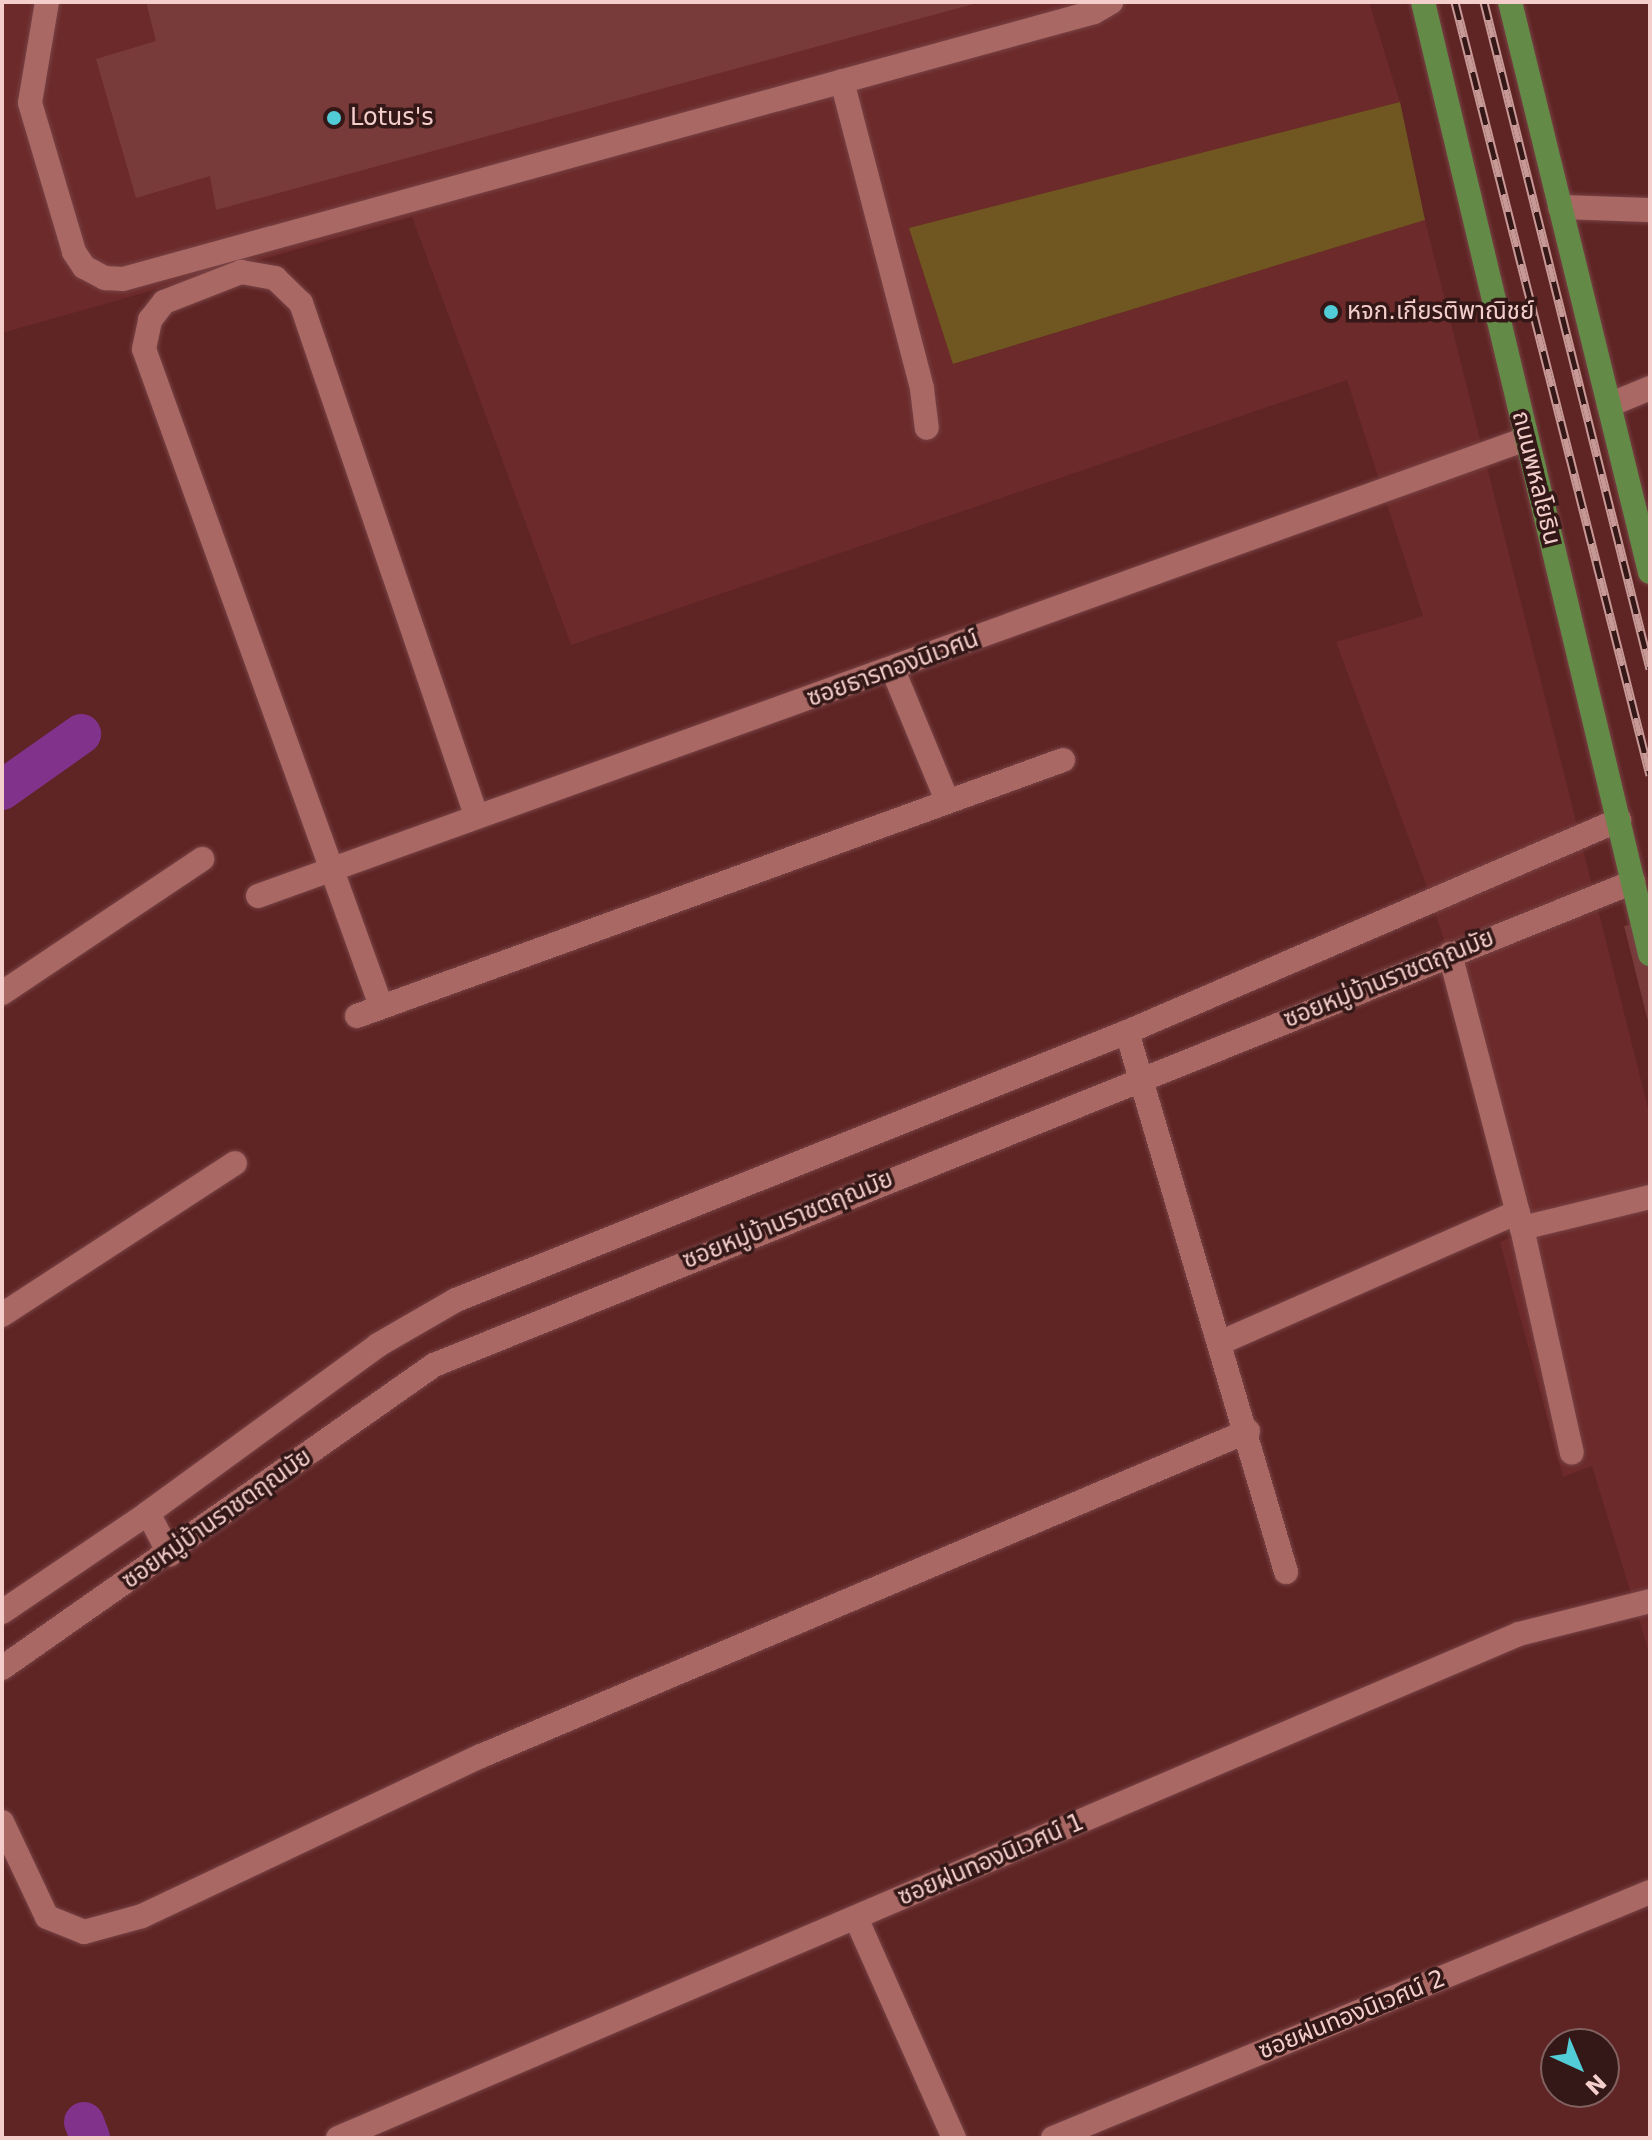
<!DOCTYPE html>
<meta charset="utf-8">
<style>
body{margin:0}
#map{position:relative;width:1652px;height:2140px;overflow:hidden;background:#5f2424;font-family:"DejaVu Sans","Noto Sans Thai",sans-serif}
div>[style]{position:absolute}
.built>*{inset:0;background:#6d2a2a}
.green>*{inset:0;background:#705621}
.canal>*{height:40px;margin:-20px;padding:0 20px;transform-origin:20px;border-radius:20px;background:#81328b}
.building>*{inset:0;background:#783b39}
.roads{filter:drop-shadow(0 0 2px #774345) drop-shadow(0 0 2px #774345)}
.lane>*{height:24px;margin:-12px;padding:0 12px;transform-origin:12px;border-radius:12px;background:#aa6864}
.street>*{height:24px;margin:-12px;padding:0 12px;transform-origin:12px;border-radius:12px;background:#aa6864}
.primary>*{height:24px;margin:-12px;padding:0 12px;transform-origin:12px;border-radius:12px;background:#638a47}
.rail>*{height:9px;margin-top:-4.5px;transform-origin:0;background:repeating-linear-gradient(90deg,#331817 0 18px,#c69997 0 36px);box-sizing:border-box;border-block:2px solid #c69997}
.dots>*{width:22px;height:22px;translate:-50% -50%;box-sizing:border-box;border:4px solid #331817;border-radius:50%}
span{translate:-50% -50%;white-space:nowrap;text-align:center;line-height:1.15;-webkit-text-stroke:7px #331817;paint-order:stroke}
.poi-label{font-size:24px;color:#f4cecb}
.left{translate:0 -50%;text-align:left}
.street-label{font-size:24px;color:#f4cecb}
.frame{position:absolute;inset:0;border:4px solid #f4cecb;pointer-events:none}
.north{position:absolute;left:1540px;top:2028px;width:80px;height:80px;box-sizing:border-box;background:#331817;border:2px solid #80615f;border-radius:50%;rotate:136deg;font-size:22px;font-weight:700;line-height:32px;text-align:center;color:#f4cecb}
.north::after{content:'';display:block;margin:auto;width:28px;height:36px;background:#52ccd6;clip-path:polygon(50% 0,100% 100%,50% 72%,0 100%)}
</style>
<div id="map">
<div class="built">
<i style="clip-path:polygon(2px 2px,1369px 2px,1400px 102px,910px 228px,954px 364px,1425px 220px,1650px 1116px,1650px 1656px,1592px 1466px,1563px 1477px,1500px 1242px,1536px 1226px,1426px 884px,1336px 642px,1423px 616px,1347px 380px,571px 645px,412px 217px,2px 333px)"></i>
</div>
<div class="green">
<i style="clip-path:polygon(1400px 102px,1425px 220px,953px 364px,909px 228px)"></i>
</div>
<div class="canal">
<i style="left:2px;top:790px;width:97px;rotate:-35.3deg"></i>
<i style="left:84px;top:2122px;width:17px;rotate:69deg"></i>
</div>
<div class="building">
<i style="clip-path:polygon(146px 2px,977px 2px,977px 3px,216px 210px,210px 176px,136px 198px,96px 59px,156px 41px)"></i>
<i style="clip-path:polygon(1650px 920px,1650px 1025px,1649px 1025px,1624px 926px)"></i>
</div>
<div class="roads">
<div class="lane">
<i style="left:47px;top:2px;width:102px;rotate:99.6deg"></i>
<i style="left:30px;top:103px;width:155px;rotate:73.5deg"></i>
<i style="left:74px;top:252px;width:18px;rotate:56deg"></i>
<i style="left:84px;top:267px;width:24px;rotate:28deg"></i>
<i style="left:105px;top:278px;width:18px;rotate:3deg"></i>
<i style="left:123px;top:279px;width:1007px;rotate:-15.37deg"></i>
<i style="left:1094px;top:12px;width:20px;rotate:-30deg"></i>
<i style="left:842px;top:81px;width:318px;rotate:75.4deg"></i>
<i style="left:922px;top:389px;width:39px;rotate:83deg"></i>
<i style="left:1560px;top:207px;width:90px;rotate:1.9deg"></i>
<i style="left:1609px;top:405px;width:44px;rotate:-22.5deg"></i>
<i style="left:1522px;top:1228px;width:132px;rotate:-13.6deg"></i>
</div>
<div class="street">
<i style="left:893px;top:670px;width:139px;rotate:67.5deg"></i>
<i style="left:258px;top:896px;width:1348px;rotate:-19.82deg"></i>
<i style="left:1450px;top:954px;width:283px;rotate:75.3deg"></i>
<i style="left:1522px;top:1228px;width:230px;rotate:77.5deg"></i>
<i style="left:2px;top:993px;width:241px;rotate:-33.8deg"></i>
<i style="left:381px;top:1006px;width:698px;rotate:-109.84deg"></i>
<i style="left:144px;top:349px;width:30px;rotate:-78deg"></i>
<i style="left:150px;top:320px;width:23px;rotate:-52deg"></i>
<i style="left:164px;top:302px;width:83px;rotate:-21.3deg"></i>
<i style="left:241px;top:272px;width:35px;rotate:10deg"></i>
<i style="left:275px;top:278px;width:36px;rotate:44deg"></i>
<i style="left:301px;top:303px;width:541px;rotate:71.13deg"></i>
<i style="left:357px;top:1016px;width:751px;rotate:-19.93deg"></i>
<i style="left:1127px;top:1032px;width:563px;rotate:73.59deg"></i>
<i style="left:2px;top:1315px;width:278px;rotate:-33.1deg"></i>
<i style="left:1222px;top:1342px;width:323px;rotate:-23.7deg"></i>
<i style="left:148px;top:1513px;width:47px;rotate:62.4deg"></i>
<i style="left:2px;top:1612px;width:176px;rotate:-34.1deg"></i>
<i style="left:148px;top:1513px;width:285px;rotate:-36.1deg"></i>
<i style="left:378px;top:1345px;width:90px;rotate:-30deg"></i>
<i style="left:456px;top:1300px;width:723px;rotate:-21.77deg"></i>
<i style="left:1127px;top:1032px;width:536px;rotate:-23.31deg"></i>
<i style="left:2px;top:1668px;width:528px;rotate:-35.05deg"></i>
<i style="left:434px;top:1365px;width:1293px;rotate:-21.94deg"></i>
<i style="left:2px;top:1822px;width:105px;rotate:64.7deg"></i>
<i style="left:47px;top:1917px;width:40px;rotate:22deg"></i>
<i style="left:84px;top:1932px;width:60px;rotate:-15.4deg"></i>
<i style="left:142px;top:1916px;width:375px;rotate:-25.3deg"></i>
<i style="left:481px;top:1756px;width:833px;rotate:-22.96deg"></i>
<i style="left:856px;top:1918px;width:241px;rotate:66deg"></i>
<i style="left:338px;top:2138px;width:1284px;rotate:-23.11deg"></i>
<i style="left:1519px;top:1634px;width:135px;rotate:-14.1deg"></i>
<i style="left:1053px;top:2138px;width:646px;rotate:-22.39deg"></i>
</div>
<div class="primary">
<i style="left:1423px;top:2px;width:979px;rotate:76.59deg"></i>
<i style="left:1510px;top:2px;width:587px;rotate:76.2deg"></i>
</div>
</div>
<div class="rail">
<i style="left:1455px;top:2px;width:797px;rotate:75.84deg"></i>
<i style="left:1484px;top:2px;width:687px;rotate:76.02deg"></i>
</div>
<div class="dots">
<i style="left:334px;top:118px;background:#52ccd6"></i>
<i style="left:1331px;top:312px;background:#52ccd6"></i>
</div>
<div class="poi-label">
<span class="left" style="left:350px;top:118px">Lotus's</span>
<span class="left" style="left:1347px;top:312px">หจก.เกียรติพาณิชย์</span>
</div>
<div class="street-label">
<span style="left:1536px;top:478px;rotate:76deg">ถนนพหลโยธิน</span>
<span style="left:893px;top:669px;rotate:-20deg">ซอยธารทองนิเวศน์</span>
<span style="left:1389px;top:979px;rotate:-22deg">ซอยหมู่บ้านราชตฤณมัย</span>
<span style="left:788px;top:1220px;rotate:-22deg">ซอยหมู่บ้านราชตฤณมัย</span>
<span style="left:217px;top:1519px;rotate:-35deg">ซอยหมู่บ้านราชตฤณมัย</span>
<span style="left:991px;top:1860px;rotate:-23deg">ซอยฝนทองนิเวศน์ 1</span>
<span style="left:1352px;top:2015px;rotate:-22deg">ซอยฝนทองนิเวศน์ 2</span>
</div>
<div class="frame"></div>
<div class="north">N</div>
</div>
